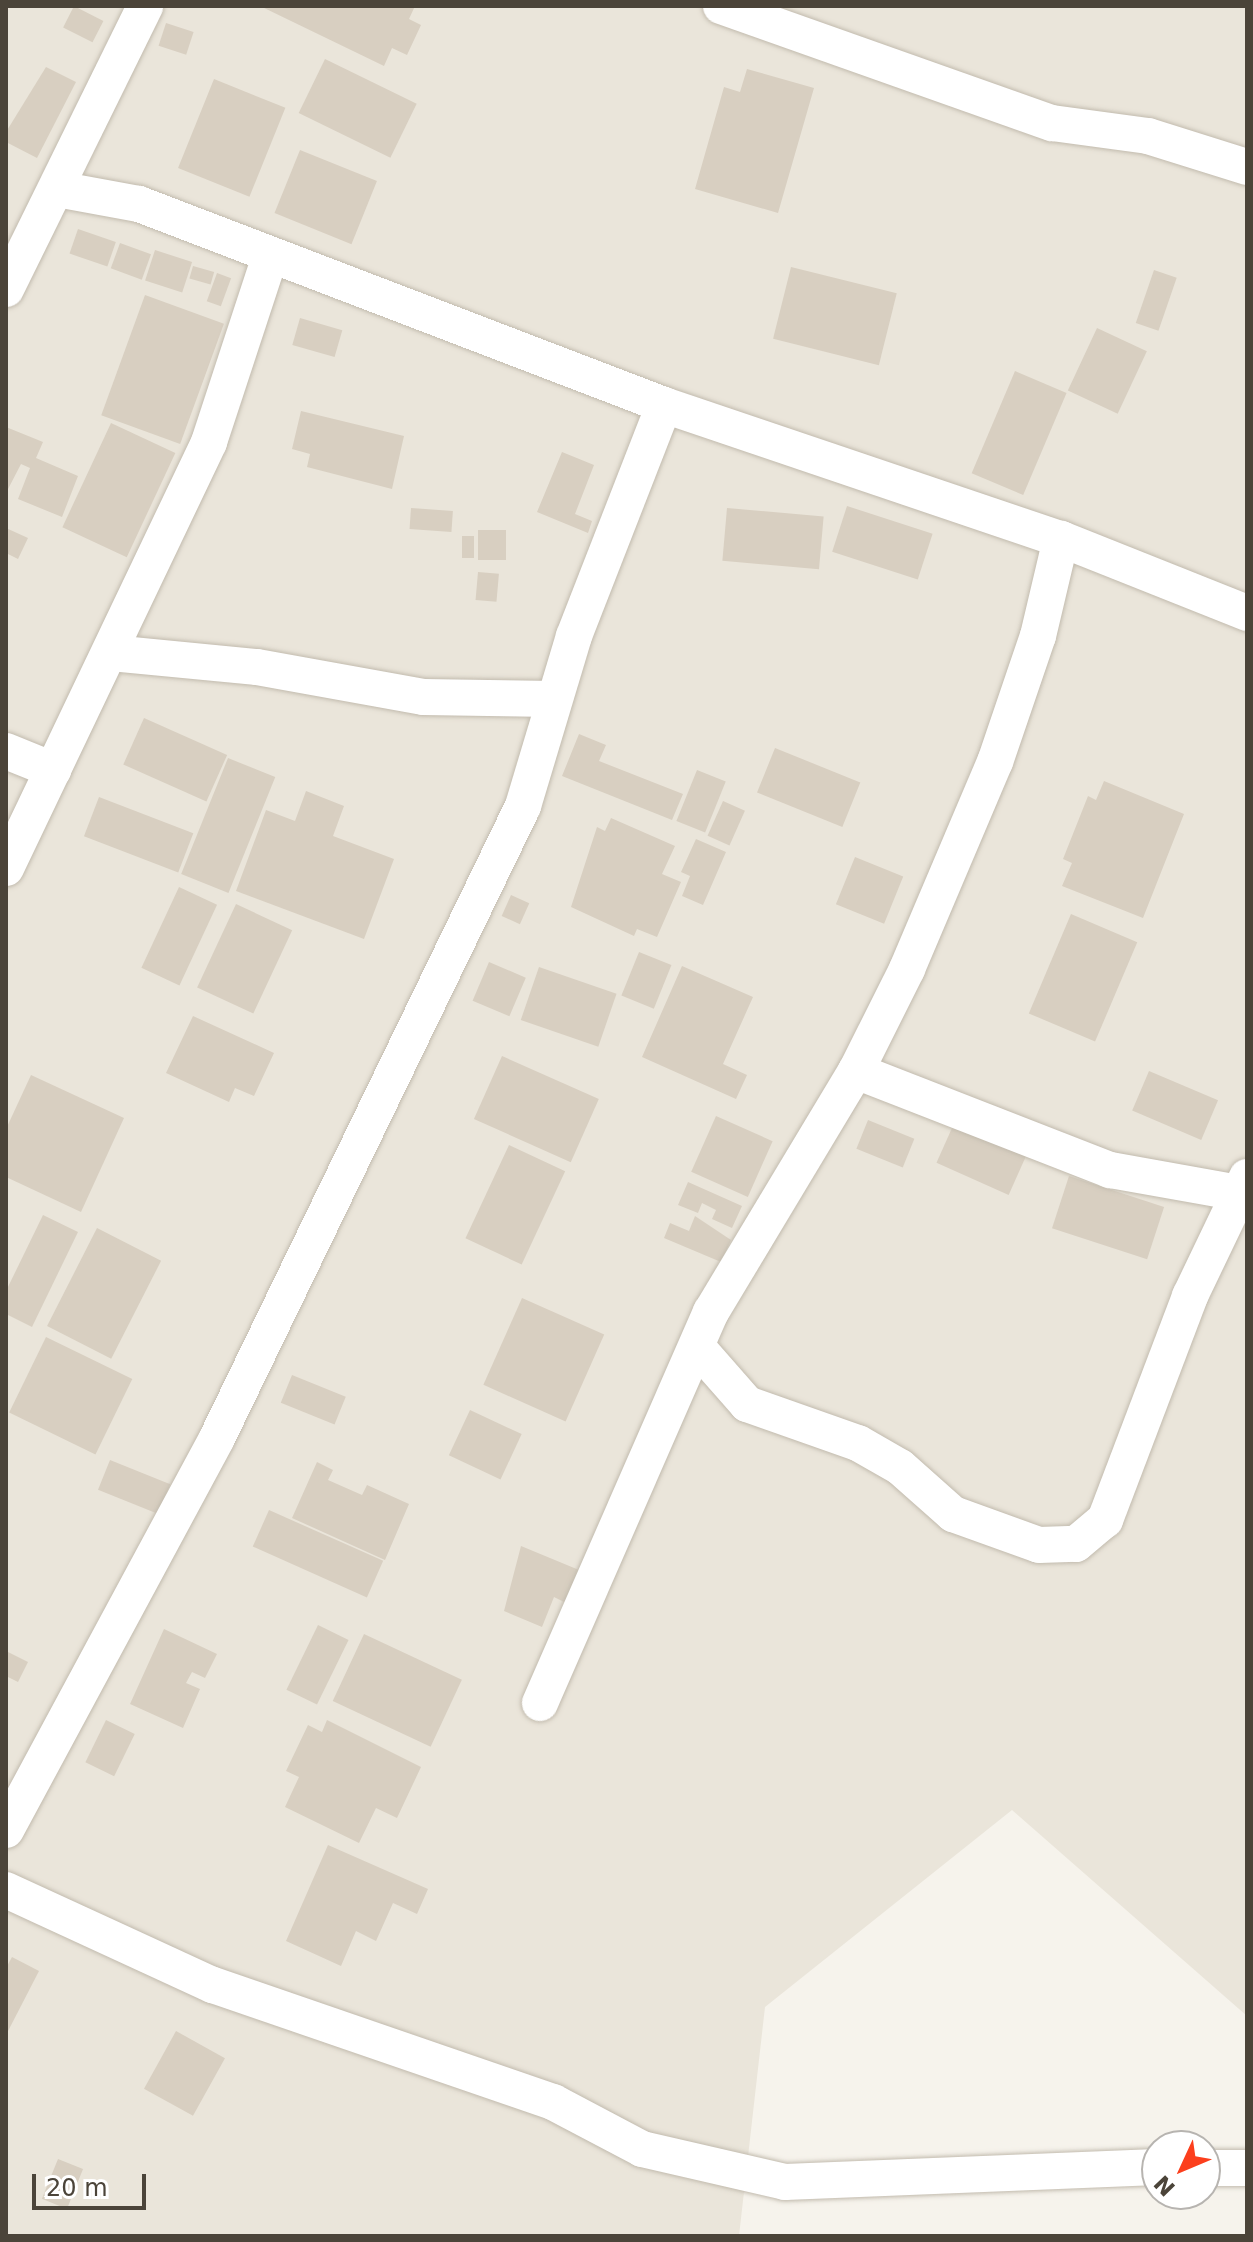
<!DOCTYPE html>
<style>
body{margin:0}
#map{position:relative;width:1253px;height:2242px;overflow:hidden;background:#f6f3ec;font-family:"DejaVu Sans",sans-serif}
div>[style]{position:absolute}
.residential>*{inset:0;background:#eae5da}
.building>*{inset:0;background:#d8cfc1;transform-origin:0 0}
.roads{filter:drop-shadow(0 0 2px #c2bbae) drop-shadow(0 0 2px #c2bbae)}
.street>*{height:36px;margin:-18px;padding:0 18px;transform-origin:18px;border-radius:18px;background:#fff}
span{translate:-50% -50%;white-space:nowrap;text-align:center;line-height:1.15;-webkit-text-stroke:6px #fff;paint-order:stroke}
.frame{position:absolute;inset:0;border:8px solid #4b4439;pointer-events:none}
.north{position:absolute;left:1141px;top:2130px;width:80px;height:80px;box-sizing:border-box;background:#fff;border:2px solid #b7b4b0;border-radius:50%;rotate:226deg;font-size:22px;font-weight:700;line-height:32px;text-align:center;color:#4b4439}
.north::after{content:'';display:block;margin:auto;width:28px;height:36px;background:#fc3f1d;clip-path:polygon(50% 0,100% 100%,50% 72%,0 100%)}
.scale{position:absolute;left:32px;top:2174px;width:114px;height:36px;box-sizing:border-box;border:4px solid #4b4439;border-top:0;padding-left:10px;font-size:24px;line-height:28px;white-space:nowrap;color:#4b4439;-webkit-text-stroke:6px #fff;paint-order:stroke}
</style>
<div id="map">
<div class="residential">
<i style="clip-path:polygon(6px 6px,1247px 6px,1247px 2016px,1012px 1810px,765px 2007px,739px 2236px,6px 2236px)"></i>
</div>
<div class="building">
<i style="left:74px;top:6px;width:33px;height:24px;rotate:27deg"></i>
<i style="clip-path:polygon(260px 6px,415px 6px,409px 19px,421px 25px,407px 55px,392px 48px,384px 66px)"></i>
<i style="left:166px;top:23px;width:29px;height:24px;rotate:18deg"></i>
<i style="left:325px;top:59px;width:102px;height:60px;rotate:26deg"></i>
<i style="clip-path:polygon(46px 67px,76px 82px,37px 158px,6px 142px,6px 132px)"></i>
<i style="clip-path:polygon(747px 69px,814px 88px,778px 213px,695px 189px,724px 87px,740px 92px)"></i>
<i style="left:214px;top:79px;width:77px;height:96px;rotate:22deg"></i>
<i style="left:300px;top:150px;width:83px;height:68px;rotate:22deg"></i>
<i style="left:78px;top:229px;width:40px;height:26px;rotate:19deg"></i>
<i style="left:120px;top:243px;width:33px;height:27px;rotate:20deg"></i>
<i style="left:155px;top:250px;width:39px;height:32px;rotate:18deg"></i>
<i style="left:193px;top:266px;width:22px;height:13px;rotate:16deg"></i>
<i style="left:791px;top:267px;width:109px;height:74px;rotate:14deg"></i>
<i style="left:1154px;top:270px;width:24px;height:56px;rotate:19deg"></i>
<i style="left:217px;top:273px;width:15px;height:30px;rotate:20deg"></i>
<i style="left:145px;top:295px;width:84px;height:128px;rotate:20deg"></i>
<i style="left:300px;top:318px;width:44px;height:28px;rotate:16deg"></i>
<i style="left:1097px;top:328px;width:55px;height:69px;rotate:25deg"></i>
<i style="left:1015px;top:371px;width:56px;height:111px;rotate:23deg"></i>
<i style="clip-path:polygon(301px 411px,404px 436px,392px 489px,307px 467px,310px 454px,292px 449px)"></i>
<i style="left:111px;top:423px;width:71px;height:115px;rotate:25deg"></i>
<i style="clip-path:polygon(6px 427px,43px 442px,36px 458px,78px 476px,62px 517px,18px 499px,30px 468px,21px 464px,6px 493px)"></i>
<i style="clip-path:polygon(562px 452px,594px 465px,575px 514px,592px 521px,588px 533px,537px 512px)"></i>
<i style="left:847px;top:506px;width:90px;height:48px;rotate:18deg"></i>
<i style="left:411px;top:508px;width:42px;height:21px;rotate:4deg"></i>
<i style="left:727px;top:508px;width:97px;height:53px;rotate:5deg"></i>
<i style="clip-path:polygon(6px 528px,28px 538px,18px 559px,6px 553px)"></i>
<i style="left:506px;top:530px;width:30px;height:28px;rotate:90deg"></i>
<i style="left:462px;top:536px;width:12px;height:22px"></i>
<i style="left:478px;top:572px;width:21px;height:28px;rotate:5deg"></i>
<i style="left:144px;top:718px;width:91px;height:51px;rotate:24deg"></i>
<i style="clip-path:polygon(579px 734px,606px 745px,599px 761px,683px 794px,672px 820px,562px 776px)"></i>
<i style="left:775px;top:748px;width:92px;height:48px;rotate:22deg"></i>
<i style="left:228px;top:758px;width:51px;height:125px;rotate:22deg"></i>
<i style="left:697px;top:770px;width:31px;height:55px;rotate:22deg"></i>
<i style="clip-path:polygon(1104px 781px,1184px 814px,1143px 918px,1062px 886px,1072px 863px,1063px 859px,1088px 796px,1096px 800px)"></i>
<i style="clip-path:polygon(306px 791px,344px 806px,333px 836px,394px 859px,364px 939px,236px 891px,266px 810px,295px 821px)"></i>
<i style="left:99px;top:797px;width:101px;height:42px;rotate:21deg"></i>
<i style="left:723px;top:801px;width:24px;height:38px;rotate:24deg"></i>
<i style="clip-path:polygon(611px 818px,675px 846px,662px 874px,681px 882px,657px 937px,637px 929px,634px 936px,571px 907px,597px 827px,605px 831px)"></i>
<i style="clip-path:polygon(696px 839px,726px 852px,703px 905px,682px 896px,690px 876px,681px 872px)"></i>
<i style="left:855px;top:857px;width:52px;height:51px;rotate:22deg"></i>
<i style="left:179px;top:887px;width:42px;height:89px;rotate:25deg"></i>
<i style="left:511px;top:895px;width:20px;height:23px;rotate:24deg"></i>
<i style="left:236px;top:904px;width:62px;height:92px;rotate:25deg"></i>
<i style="left:1071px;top:914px;width:72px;height:108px;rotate:23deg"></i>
<i style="left:639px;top:952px;width:35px;height:47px;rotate:22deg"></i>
<i style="left:489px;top:962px;width:40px;height:42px;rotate:23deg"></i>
<i style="clip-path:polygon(682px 966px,753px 997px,723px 1064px,747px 1075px,736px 1099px,642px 1057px)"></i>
<i style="left:539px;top:967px;width:82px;height:56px;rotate:19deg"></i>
<i style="clip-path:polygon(193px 1016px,274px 1053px,254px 1096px,235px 1088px,229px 1102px,166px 1073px)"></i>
<i style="left:502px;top:1056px;width:106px;height:69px;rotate:24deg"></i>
<i style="left:1149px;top:1071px;width:75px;height:43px;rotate:23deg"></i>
<i style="clip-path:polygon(31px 1075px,124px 1118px,81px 1212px,6px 1177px,6px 1129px)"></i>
<i style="left:716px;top:1116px;width:62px;height:61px;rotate:24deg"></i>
<i style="left:956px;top:1119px;width:79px;height:48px;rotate:24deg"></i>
<i style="left:868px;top:1120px;width:50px;height:31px;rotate:22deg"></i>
<i style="left:509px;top:1145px;width:62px;height:103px;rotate:25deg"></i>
<i style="left:1069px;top:1176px;width:100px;height:55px;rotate:18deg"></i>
<i style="clip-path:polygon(688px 1182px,742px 1206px,732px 1228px,712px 1219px,716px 1210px,702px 1203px,698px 1213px,678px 1205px)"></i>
<i style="clip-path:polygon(43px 1215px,78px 1232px,32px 1327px,6px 1314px,6px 1291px)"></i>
<i style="clip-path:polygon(695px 1216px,731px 1240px,721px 1262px,664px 1238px,670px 1223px,689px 1231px)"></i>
<i style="left:97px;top:1228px;width:72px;height:110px;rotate:27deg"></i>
<i style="left:522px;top:1298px;width:90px;height:95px;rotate:24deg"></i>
<i style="left:46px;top:1337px;width:96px;height:84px;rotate:26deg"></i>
<i style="left:292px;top:1375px;width:58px;height:30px;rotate:22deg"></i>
<i style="left:470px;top:1410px;width:57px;height:50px;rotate:25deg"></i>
<i style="left:110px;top:1460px;width:65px;height:32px;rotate:22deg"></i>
<i style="clip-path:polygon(317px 1462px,333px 1470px,328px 1480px,362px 1495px,367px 1485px,409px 1504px,385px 1560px,292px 1518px)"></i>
<i style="left:269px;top:1510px;width:125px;height:40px;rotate:24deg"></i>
<i style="clip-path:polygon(521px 1546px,579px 1570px,566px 1603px,554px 1597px,542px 1627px,504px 1611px)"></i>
<i style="left:318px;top:1625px;width:34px;height:72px;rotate:26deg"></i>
<i style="clip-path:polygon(164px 1629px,217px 1654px,205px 1678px,192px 1672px,186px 1683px,200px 1689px,183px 1728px,130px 1704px)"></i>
<i style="left:364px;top:1634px;width:108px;height:74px;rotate:25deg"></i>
<i style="clip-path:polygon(6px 1651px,28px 1662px,18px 1682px,6px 1676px)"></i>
<i style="left:106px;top:1720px;width:32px;height:47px;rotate:26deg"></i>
<i style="clip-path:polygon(327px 1720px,421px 1767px,397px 1818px,376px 1808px,359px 1843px,285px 1807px,299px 1777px,286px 1771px,308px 1725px,322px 1732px)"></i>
<i style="clip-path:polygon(328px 1845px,428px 1889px,417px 1914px,393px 1903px,376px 1941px,356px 1931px,341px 1966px,286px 1941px)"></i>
<i style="clip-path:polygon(12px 1957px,39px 1971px,6px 2035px,6px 1968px)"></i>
<i style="left:176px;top:2031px;width:56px;height:66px;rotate:29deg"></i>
<i style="left:58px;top:2159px;width:27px;height:43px;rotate:22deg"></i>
</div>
<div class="roads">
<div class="street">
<i style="left:721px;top:6px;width:351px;rotate:19.5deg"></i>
<i style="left:1052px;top:123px;width:97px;rotate:7.7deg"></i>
<i style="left:1148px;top:136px;width:104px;rotate:17.4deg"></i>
<i style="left:57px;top:189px;width:83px;rotate:10.4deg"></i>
<i style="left:139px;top:204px;width:562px;rotate:20.95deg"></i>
<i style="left:664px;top:405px;width:419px;rotate:18.7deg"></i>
<i style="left:1061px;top:539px;width:200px;rotate:21.7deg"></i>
<i style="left:6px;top:289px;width:315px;rotate:-63.8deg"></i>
<i style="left:111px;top:653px;width:147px;rotate:5.5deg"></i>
<i style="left:257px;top:667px;width:169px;rotate:10.2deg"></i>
<i style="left:423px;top:697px;width:131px;rotate:0.9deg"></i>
<i style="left:6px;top:751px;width:51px;rotate:22deg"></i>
<i style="left:6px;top:868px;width:472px;rotate:-64.5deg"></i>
<i style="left:209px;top:442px;width:196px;rotate:-71.8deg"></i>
<i style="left:856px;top:1071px;width:273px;rotate:21.3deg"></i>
<i style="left:1110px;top:1170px;width:131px;rotate:10.1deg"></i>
<i style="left:697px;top:1347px;width:76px;rotate:48.7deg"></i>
<i style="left:747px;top:1404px;width:118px;rotate:19.4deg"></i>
<i style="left:858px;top:1443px;width:48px;rotate:29.7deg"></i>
<i style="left:900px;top:1467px;width:71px;rotate:41.6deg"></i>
<i style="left:953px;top:1514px;width:91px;rotate:19.8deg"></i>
<i style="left:1039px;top:1545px;width:37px;rotate:-2deg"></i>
<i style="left:1076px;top:1544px;width:38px;rotate:-40deg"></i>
<i style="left:1105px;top:1520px;width:240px;rotate:-69.2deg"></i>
<i style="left:1190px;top:1296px;width:132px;rotate:-64.4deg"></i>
<i style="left:540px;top:1703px;width:427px;rotate:-66.4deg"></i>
<i style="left:711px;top:1312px;width:281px;rotate:-59deg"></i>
<i style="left:856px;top:1071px;width:114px;rotate:-63.4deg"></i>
<i style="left:907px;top:969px;width:225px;rotate:-67deg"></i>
<i style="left:995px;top:762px;width:133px;rotate:-71.2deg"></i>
<i style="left:1038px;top:636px;width:100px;rotate:-76.7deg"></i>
<i style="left:6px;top:1830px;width:445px;rotate:-61.7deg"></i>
<i style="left:217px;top:1438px;width:702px;rotate:-64.16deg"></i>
<i style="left:523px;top:806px;width:177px;rotate:-73.3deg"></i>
<i style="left:574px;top:636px;width:248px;rotate:-68.7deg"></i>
<i style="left:6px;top:1890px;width:228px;rotate:24.7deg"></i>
<i style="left:213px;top:1985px;width:360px;rotate:19deg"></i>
<i style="left:553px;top:2102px;width:101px;rotate:27.8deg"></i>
<i style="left:642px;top:2149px;width:147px;rotate:13deg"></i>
<i style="left:785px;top:2182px;width:372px;rotate:-2.3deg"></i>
<i style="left:1205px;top:2168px;width:42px"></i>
</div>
</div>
<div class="frame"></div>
<div class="north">N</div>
<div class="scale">20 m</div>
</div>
